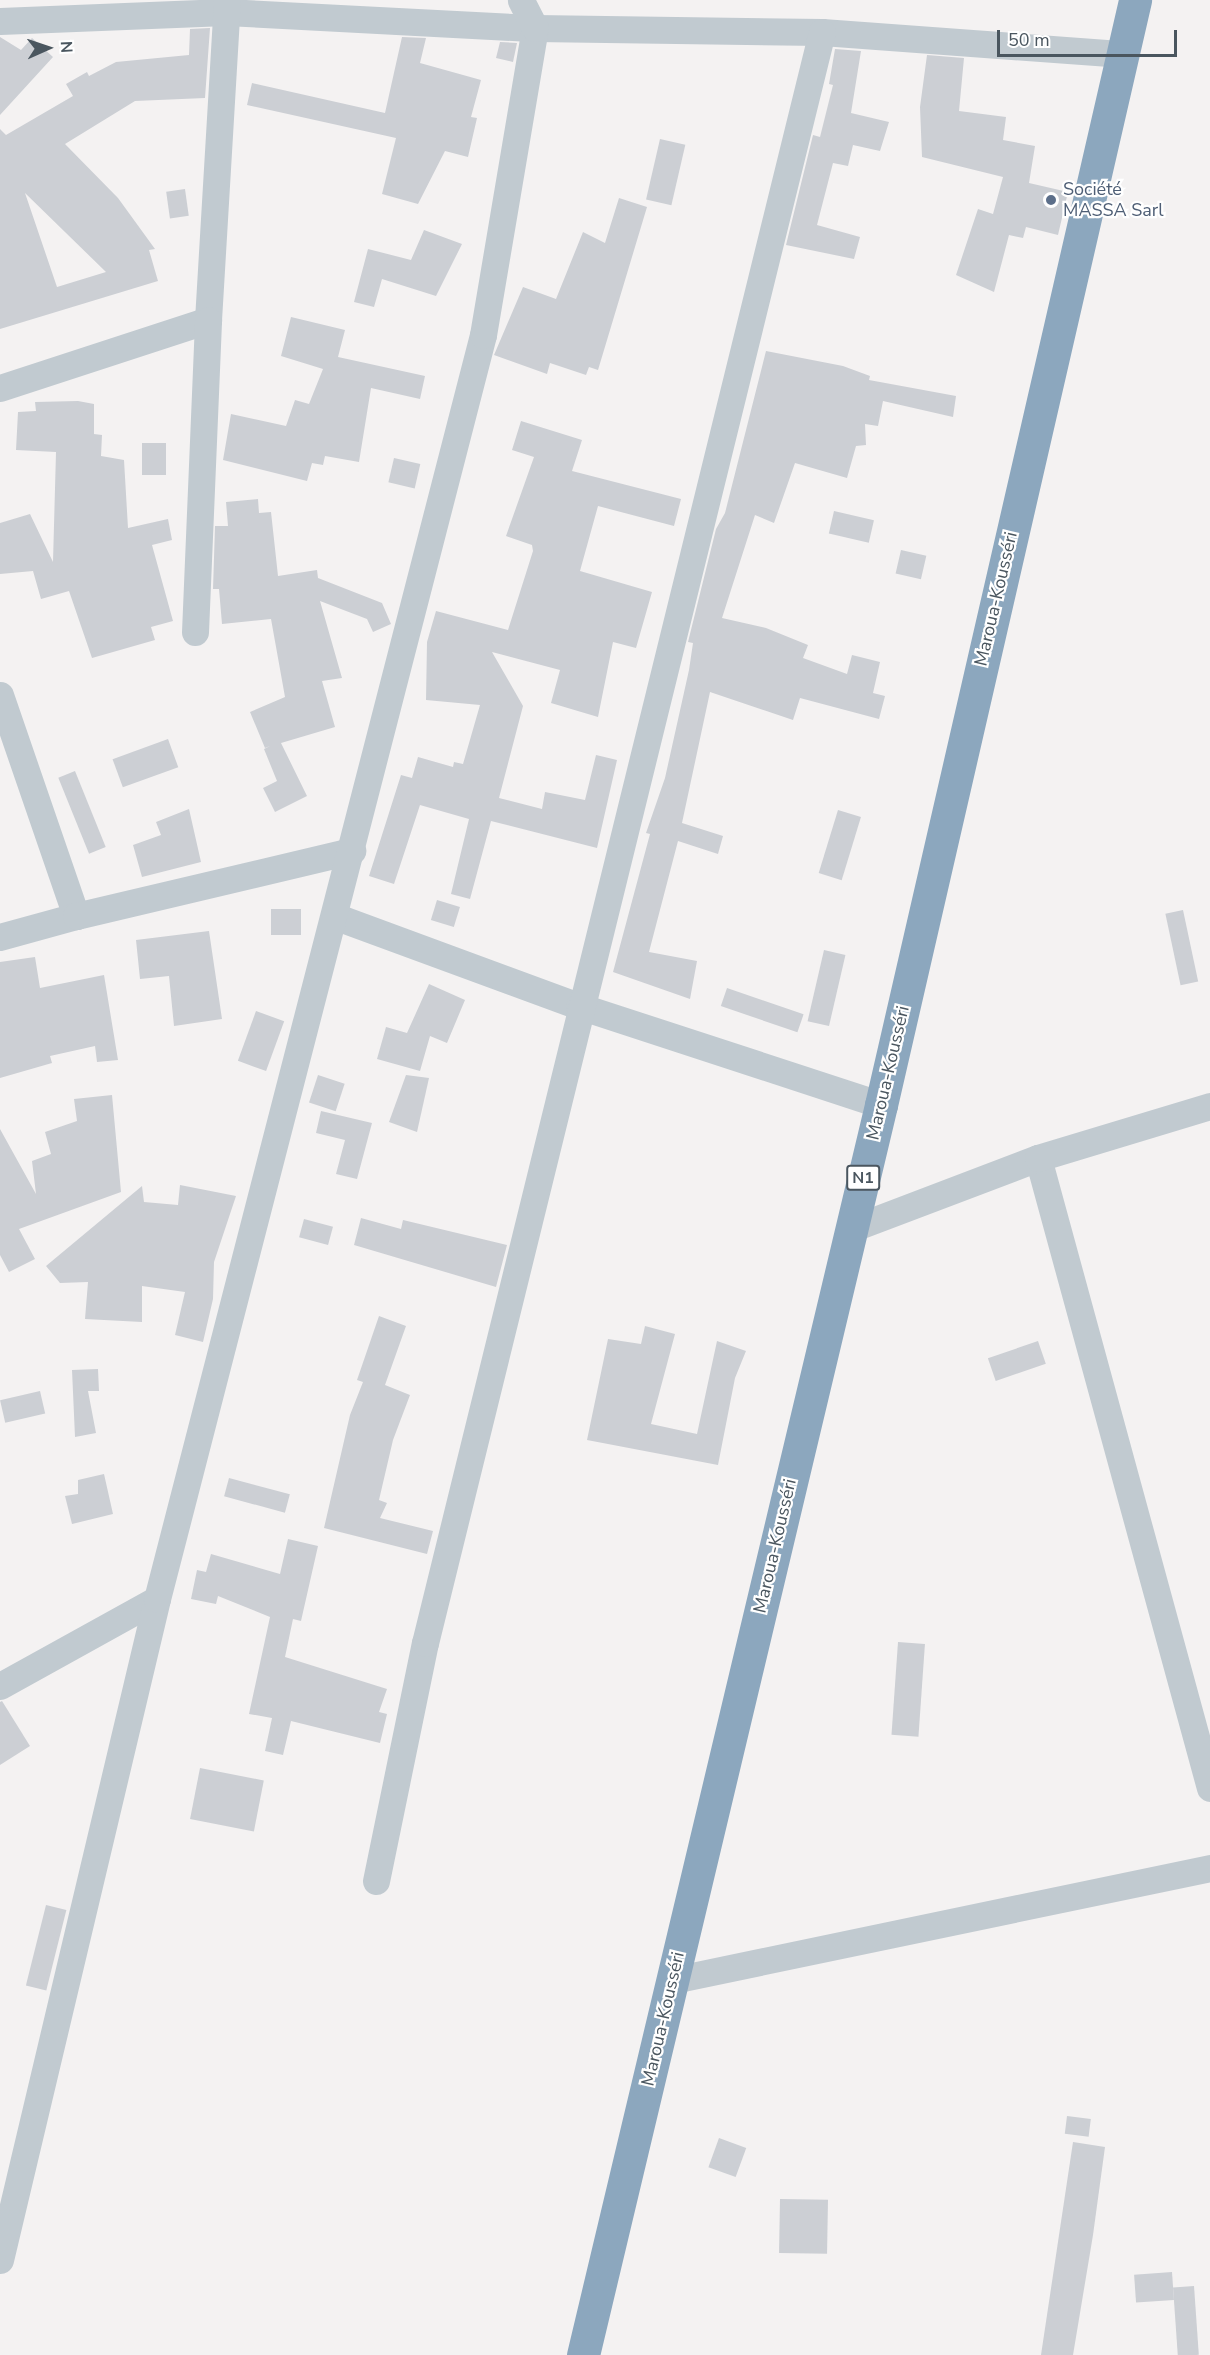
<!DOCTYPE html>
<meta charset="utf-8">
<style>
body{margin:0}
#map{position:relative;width:1210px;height:2355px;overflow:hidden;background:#f4f2f2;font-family:"Nunito Sans",sans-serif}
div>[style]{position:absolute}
.building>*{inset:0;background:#cccfd4;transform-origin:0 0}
.minor>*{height:27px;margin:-13.5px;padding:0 13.5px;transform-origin:13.5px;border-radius:13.5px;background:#c1cad0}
.highway>*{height:33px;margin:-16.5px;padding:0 16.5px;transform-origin:16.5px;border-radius:16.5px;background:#8ca7be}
.dots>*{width:16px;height:16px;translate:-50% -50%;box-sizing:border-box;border:3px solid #fff;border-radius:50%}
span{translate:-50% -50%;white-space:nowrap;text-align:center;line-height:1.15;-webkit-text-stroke:4.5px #fff;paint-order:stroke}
.shield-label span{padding:2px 4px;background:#fff;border:2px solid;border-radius:4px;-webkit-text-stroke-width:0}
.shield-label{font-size:16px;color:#4a565f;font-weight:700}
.service-label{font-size:18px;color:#4e5e75}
.left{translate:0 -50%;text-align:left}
.street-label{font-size:18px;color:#4a565f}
.north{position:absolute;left:18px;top:18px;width:60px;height:60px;-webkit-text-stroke:4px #fff;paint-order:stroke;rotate:87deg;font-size:16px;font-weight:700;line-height:24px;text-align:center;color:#4a565f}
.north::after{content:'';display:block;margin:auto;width:21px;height:27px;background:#4a565f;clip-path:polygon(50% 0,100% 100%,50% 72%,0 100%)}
.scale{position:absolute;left:997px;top:30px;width:180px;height:27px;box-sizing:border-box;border:3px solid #4a565f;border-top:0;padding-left:8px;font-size:18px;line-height:21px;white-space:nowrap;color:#4a565f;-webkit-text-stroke:4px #fff;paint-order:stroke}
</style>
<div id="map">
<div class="building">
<i style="clip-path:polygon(evenodd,210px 28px,205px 98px,135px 101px,65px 144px,118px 198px,155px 249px,149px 250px,158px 281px,0 329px,0 129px,6px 135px,73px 96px,66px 84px,87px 72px,89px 76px,116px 62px,189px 55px,190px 29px,210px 28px,25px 193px,106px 272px,57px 287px,25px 193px)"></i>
<i style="clip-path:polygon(0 37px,21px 50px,32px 38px,53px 57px,0 115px)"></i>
<i style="clip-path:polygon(402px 37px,426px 38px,420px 63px,481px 80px,471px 117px,477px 118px,468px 157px,445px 151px,418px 204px,382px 194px,396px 138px,247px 105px,252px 83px,385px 113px)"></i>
<i style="clip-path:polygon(500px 42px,517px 43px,513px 62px,496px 58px)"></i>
<i style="clip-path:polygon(835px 49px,861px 51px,851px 113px,889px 122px,880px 151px,853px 145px,848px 166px,833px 163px,817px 225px,860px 237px,854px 259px,786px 245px,813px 135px,820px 137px,833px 85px,829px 84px)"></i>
<i style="clip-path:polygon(927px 55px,964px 58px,959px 111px,1006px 117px,1003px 140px,1035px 146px,1029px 183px,1068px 192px,1058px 235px,1026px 227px,1023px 238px,1009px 235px,994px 292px,956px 275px,978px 209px,993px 214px,1003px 177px,922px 157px,920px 107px)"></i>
<i style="left:660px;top:139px;width:26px;height:62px;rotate:13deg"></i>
<i style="left:185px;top:189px;width:27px;height:19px;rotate:82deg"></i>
<i style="clip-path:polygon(619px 198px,647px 207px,598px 370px,589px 367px,586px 375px,550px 363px,547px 374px,494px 355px,523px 287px,556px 299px,583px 232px,605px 243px)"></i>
<i style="clip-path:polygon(424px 230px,462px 244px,436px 296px,382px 279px,374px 307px,354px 302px,368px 249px,411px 260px)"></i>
<i style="clip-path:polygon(291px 317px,345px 330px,338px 357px,425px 376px,420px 399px,371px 388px,359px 462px,325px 456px,323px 465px,312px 463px,307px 481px,223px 460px,231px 414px,286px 426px,295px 400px,309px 404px,323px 369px,281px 356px)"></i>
<i style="clip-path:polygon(766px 351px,843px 366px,870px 376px,869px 380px,956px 396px,953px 417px,883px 401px,878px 426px,865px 424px,866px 445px,856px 446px,847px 478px,795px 463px,774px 523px,755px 515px,722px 618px,766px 628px,808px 645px,803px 658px,847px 674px,852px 655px,880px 662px,873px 693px,885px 696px,879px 719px,800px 698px,793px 720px,710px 692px,682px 823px,723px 836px,718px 854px,678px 841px,649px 952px,697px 961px,690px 999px,613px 972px,650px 834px,646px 833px,665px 778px,689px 670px,693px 643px,688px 642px,716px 529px,725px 513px)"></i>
<i style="clip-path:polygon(78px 401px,94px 404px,94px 434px,102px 435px,101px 456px,124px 460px,128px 528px,168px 519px,172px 540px,152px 545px,173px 621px,151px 627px,155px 640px,92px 658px,69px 591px,41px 599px,33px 571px,0 574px,0 523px,30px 514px,53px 562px,56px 452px,16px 450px,18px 412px,36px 411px,35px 402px)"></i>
<i style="clip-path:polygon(521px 421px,582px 440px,572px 471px,681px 499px,674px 526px,598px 506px,580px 571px,652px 592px,636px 648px,613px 642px,598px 717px,551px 703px,560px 670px,492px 652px,523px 706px,499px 798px,542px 809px,545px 792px,585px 800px,596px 755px,617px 760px,597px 848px,491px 821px,470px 899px,451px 894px,469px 819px,420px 805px,394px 884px,369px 876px,401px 775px,412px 778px,418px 757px,453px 767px,454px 762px,463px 764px,480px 705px,426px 700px,427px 642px,436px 611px,508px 630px,533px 551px,532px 545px,506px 536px,534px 457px,512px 450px)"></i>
<i style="left:142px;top:443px;width:24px;height:32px"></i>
<i style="left:394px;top:458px;width:27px;height:25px;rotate:13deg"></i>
<i style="clip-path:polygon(258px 499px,259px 513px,271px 512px,278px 576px,317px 570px,318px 578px,382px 603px,391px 624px,373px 632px,367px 619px,320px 601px,342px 678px,322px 681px,335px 727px,281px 743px,307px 796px,275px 812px,263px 788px,277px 781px,264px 749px,270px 746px,265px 748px,250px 712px,285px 697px,271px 619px,222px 624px,219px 589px,213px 589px,215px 526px,228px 526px,226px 502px)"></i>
<i style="left:834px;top:511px;width:41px;height:23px;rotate:13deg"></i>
<i style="left:901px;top:550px;width:26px;height:24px;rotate:13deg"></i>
<i style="left:168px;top:739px;width:30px;height:59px;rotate:70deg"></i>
<i style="left:75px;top:771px;width:82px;height:18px;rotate:68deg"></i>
<i style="clip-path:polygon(189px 809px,201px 862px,142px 877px,133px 845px,161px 835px,156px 822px)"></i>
<i style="left:838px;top:810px;width:24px;height:66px;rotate:17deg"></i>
<i style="left:437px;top:900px;width:24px;height:21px;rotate:17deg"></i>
<i style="left:271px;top:909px;width:30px;height:26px"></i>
<i style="left:1183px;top:910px;width:73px;height:18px;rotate:78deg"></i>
<i style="clip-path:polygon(209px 931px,222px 1019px,174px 1026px,169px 976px,140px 979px,136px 940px)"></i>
<i style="left:824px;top:950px;width:22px;height:73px;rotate:13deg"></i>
<i style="clip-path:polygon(35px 957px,40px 988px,104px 975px,118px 1060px,97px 1062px,95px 1046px,50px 1056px,52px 1063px,0 1078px,0 962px)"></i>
<i style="clip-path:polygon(429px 984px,465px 1000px,447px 1043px,430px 1036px,420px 1071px,377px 1059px,386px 1027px,407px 1033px)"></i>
<i style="left:727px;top:988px;width:81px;height:19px;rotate:19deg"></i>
<i style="left:256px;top:1011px;width:30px;height:53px;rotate:20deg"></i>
<i style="left:318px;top:1075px;width:28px;height:29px;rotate:18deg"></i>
<i style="clip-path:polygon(406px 1075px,429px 1078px,417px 1132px,389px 1122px)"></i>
<i style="clip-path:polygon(112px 1095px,121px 1192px,19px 1229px,35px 1259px,9px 1272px,0 1255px,0 1129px,36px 1194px,32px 1161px,51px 1154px,45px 1132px,77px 1121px,74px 1099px)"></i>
<i style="clip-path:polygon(321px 1111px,372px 1123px,357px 1179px,336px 1174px,345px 1140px,316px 1133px)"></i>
<i style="clip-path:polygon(180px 1185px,236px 1196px,214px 1262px,213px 1299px,203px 1342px,175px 1335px,185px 1292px,142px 1286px,142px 1322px,85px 1319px,88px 1282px,60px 1283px,46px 1266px,142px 1186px,144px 1202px,178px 1205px)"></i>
<i style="clip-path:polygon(361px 1218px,401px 1229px,403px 1220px,507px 1245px,496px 1287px,354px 1245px)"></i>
<i style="left:304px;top:1219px;width:30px;height:19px;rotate:15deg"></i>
<i style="clip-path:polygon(379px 1316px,406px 1326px,385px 1385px,410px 1395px,393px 1440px,379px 1500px,387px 1503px,380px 1518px,433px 1531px,427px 1554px,324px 1528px,350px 1415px,363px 1382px,357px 1380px)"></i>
<i style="clip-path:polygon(645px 1326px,675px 1334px,651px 1424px,697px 1434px,717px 1341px,746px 1351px,735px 1378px,718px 1465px,587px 1440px,608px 1339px,641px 1344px)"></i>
<i style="left:1038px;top:1341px;width:24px;height:53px;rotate:71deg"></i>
<i style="clip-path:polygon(98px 1369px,99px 1391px,88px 1391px,96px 1433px,75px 1437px,72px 1370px)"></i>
<i style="left:40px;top:1391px;width:23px;height:41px;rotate:77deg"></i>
<i style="clip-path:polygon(104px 1474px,113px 1514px,72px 1524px,65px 1496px,78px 1494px,78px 1480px)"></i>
<i style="left:229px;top:1478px;width:63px;height:19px;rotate:15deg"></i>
<i style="clip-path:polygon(288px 1539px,318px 1546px,301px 1621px,293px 1619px,285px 1657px,387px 1689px,379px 1712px,387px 1714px,380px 1743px,291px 1721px,283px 1755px,265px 1751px,272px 1718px,249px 1714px,270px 1617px,218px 1596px,216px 1604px,191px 1599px,197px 1570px,206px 1572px,211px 1554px,280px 1574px)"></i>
<i style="left:898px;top:1642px;width:27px;height:93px;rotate:4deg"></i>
<i style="clip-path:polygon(2px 1701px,30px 1746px,0 1765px,0 1702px)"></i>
<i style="left:200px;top:1768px;width:65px;height:52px;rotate:11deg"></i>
<i style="left:46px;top:1905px;width:21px;height:83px;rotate:14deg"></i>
<i style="left:1067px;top:2116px;width:24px;height:18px;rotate:7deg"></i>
<i style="left:719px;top:2138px;width:29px;height:31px;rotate:20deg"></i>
<i style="clip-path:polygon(1073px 2142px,1105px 2147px,1093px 2235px,1073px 2355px,1041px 2355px)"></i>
<i style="left:780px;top:2199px;width:48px;height:54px;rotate:1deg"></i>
<i style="left:1172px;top:2272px;width:28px;height:38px;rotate:86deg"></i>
<i style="left:1194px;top:2286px;width:69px;height:21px;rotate:86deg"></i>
</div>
<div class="minor">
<i style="left:0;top:21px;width:226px;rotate:-2.3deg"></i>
<i style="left:226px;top:12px;width:309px;rotate:3deg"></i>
<i style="left:535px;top:28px;width:287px;rotate:0.8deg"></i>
<i style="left:822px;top:32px;width:302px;rotate:4.2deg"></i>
<i style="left:0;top:388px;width:219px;rotate:-18.1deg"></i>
<i style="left:208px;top:320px;width:321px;rotate:-86.6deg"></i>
<i style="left:195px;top:632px;width:312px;rotate:-87.6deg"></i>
<i style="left:0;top:695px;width:234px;rotate:71deg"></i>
<i style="left:76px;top:916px;width:79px;rotate:164.6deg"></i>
<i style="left:76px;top:916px;width:284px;rotate:-13.3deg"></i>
<i style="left:334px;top:916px;width:261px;rotate:20.2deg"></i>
<i style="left:579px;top:1006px;width:318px;rotate:18.1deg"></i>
<i style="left:1038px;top:1158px;width:653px;rotate:74.73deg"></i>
<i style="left:851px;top:1229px;width:200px;rotate:-20.8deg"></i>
<i style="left:1038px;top:1158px;width:180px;rotate:-16.8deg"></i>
<i style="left:0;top:1686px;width:179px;rotate:-29deg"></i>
<i style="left:376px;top:1881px;width:243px;rotate:-78.4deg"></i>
<i style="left:425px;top:1643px;width:1659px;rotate:-76.16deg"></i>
<i style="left:673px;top:1980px;width:549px;rotate:-11.78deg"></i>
<i style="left:0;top:2260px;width:679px;rotate:-76.64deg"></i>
<i style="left:157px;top:1599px;width:1305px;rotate:-75.54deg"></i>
<i style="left:483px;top:335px;width:311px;rotate:-80.4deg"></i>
<i style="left:535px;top:28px;width:31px;rotate:-117deg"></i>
</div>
<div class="highway">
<i style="left:583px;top:2355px;width:1285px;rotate:-76.59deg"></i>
<i style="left:881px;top:1105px;width:1134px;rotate:-77.05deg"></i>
</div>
<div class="dots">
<i style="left:1051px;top:200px;background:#5c6f8a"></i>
</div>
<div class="shield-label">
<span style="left:863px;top:1178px">N1</span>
</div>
<div class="service-label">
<span class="left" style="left:1063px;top:200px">Société<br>MASSA Sarl</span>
</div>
<div class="street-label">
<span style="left:996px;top:599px;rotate:-77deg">Maroua-Kousséri</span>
<span style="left:888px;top:1073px;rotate:-77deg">Maroua-Kousséri</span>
<span style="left:775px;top:1546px;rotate:-77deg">Maroua-Kousséri</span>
<span style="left:663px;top:2019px;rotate:-77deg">Maroua-Kousséri</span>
</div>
<div class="north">N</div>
<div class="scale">50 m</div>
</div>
